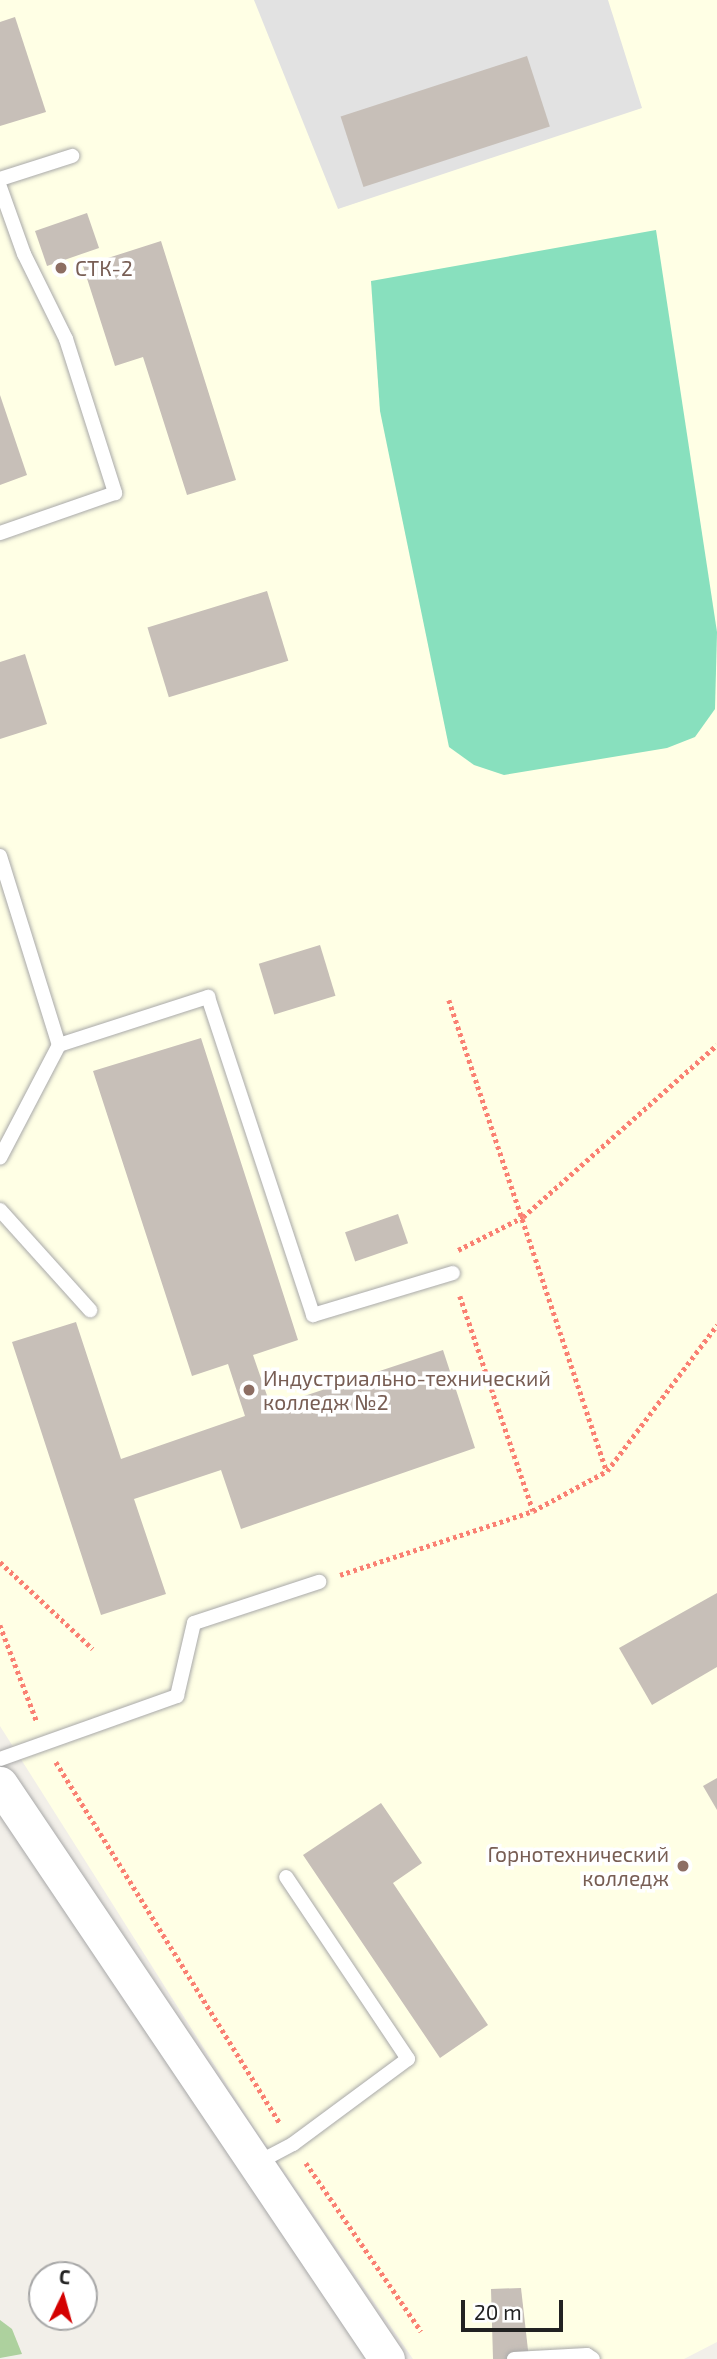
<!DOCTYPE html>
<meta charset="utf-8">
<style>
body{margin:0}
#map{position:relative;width:717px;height:2359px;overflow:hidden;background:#f2efe9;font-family:"Exo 2",sans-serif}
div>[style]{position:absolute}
.education>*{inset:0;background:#ffffe5}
.forest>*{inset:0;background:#add19e}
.pitch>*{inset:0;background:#88e0be}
.parking>*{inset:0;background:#e2e2e2}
.building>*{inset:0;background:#c7bfb8;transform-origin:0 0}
.path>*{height:4.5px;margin-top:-2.25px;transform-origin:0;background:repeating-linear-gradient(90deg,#fa8072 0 3.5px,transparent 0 7px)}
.roads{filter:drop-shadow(0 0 2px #a9a9a9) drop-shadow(0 0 2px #a9a9a9)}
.service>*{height:14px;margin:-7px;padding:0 7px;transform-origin:7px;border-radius:7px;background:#fff}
.tertiary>*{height:35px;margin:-17.5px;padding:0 17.5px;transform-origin:17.5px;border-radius:17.5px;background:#fff}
.dots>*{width:19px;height:19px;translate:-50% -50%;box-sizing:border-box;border:4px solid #fff;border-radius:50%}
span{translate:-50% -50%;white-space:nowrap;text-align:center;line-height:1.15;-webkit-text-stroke:7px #fff;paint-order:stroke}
.education-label{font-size:21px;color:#785e54}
.left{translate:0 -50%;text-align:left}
.right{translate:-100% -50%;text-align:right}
.north{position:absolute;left:28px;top:2261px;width:70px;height:70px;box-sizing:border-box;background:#fff;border:2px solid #a7a7a7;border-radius:50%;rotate:5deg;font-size:19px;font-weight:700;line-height:28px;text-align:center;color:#222}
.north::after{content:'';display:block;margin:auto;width:24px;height:32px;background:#d40000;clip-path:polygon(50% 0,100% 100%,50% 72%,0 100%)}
.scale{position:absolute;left:461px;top:2300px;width:102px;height:32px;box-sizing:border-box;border:4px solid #222;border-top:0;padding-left:9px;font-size:21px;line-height:24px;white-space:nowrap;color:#222;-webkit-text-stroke:5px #fff;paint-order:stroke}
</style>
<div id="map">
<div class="education">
<i style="clip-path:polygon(0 0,717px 0,717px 2342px,684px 2359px,413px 2359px,253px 2126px,0 1726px)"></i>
</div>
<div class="forest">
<i style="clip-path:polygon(0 2320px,12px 2329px,22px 2354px,0 2358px)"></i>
</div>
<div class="pitch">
<i style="clip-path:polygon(656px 230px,717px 632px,715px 709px,695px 737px,667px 748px,504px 775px,474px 765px,449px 747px,380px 411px,371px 281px)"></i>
</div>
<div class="parking">
<i style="clip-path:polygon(254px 0,608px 0,642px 108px,338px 209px)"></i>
</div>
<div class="building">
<i style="clip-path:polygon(15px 17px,46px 112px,0 126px,0 22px)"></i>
<i style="left:527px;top:56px;width:74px;height:196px;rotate:72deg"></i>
<i style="left:87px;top:213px;width:37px;height:55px;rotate:71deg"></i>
<i style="clip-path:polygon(161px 241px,236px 480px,187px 495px,143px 357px,115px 366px,83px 266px)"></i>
<i style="clip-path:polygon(0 395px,27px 475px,0 485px)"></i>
<i style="left:267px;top:591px;width:73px;height:125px;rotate:73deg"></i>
<i style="clip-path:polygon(25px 654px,47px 724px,0 739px,0 662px)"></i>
<i style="left:320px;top:945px;width:53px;height:64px;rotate:73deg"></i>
<i style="clip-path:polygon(201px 1038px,298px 1340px,253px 1355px,271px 1407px,443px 1350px,475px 1448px,241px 1529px,221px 1470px,134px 1499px,166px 1594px,101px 1615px,12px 1342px,76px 1322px,121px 1459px,245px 1416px,228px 1364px,192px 1376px,93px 1071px)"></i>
<i style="left:398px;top:1214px;width:31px;height:56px;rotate:71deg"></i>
<i style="clip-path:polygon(717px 1593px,717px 1667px,652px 1705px,619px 1648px)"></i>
<i style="clip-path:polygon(717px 1778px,717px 1810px,703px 1786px)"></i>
<i style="clip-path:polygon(381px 1803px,422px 1863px,393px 1883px,488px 2025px,440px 2058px,303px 1855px)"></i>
<i style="clip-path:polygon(521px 2288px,529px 2359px,493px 2359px,491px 2289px)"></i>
</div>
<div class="path">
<i style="left:449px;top:1000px;width:497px;rotate:71.5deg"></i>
<i style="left:458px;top:1250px;width:73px;rotate:-26.9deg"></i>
<i style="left:523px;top:1217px;width:259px;rotate:-41.6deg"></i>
<i style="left:460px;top:1296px;width:227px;rotate:71.2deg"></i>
<i style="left:0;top:1562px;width:127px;rotate:43.1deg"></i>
<i style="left:340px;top:1575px;width:203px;rotate:-18.3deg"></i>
<i style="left:533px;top:1511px;width:84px;rotate:-28.4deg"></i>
<i style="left:607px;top:1471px;width:183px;rotate:-53deg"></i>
<i style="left:0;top:1625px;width:104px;rotate:69.1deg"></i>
<i style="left:56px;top:1762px;width:425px;rotate:58.2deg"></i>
<i style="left:306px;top:2163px;width:204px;rotate:55.6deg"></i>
</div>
<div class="roads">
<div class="service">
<i style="left:0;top:179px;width:76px;rotate:-17.7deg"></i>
<i style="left:0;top:187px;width:71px;rotate:70.3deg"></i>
<i style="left:24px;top:254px;width:95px;rotate:63.7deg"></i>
<i style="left:66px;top:339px;width:162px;rotate:72.3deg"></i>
<i style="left:115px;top:493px;width:122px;rotate:160.8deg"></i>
<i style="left:0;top:856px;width:198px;rotate:72.7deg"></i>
<i style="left:59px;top:1045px;width:127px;rotate:117.6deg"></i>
<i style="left:59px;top:1045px;width:157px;rotate:-17.9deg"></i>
<i style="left:208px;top:997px;width:335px;rotate:71.7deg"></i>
<i style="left:313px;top:1315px;width:146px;rotate:-16.7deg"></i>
<i style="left:0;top:1210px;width:135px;rotate:48deg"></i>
<i style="left:0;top:1759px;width:188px;rotate:-19.6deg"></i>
<i style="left:177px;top:1696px;width:75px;rotate:-76.9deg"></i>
<i style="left:194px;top:1623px;width:132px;rotate:-18.2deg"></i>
<i style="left:257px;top:2163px;width:41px;rotate:-27.8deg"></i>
<i style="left:293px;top:2144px;width:143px;rotate:-36.5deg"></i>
<i style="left:408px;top:2059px;width:219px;rotate:-123.8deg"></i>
<i style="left:514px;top:2359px;width:73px;rotate:-3.1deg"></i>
<i style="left:587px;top:2355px;width:7px;rotate:34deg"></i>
</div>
<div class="tertiary">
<i style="left:0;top:1784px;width:693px;rotate:56.06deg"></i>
</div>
</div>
<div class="dots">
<i style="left:61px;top:268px;background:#8d6e63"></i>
<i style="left:249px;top:1390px;background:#8d6e63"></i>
<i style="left:683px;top:1866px;background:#8d6e63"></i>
</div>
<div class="education-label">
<span class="left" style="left:75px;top:268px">СТК-2</span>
<span class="left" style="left:263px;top:1390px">Индустриально-технический<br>колледж №2</span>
<span class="right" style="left:669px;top:1866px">Горнотехнический<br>колледж</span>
</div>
<div class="north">С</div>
<div class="scale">20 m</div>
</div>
